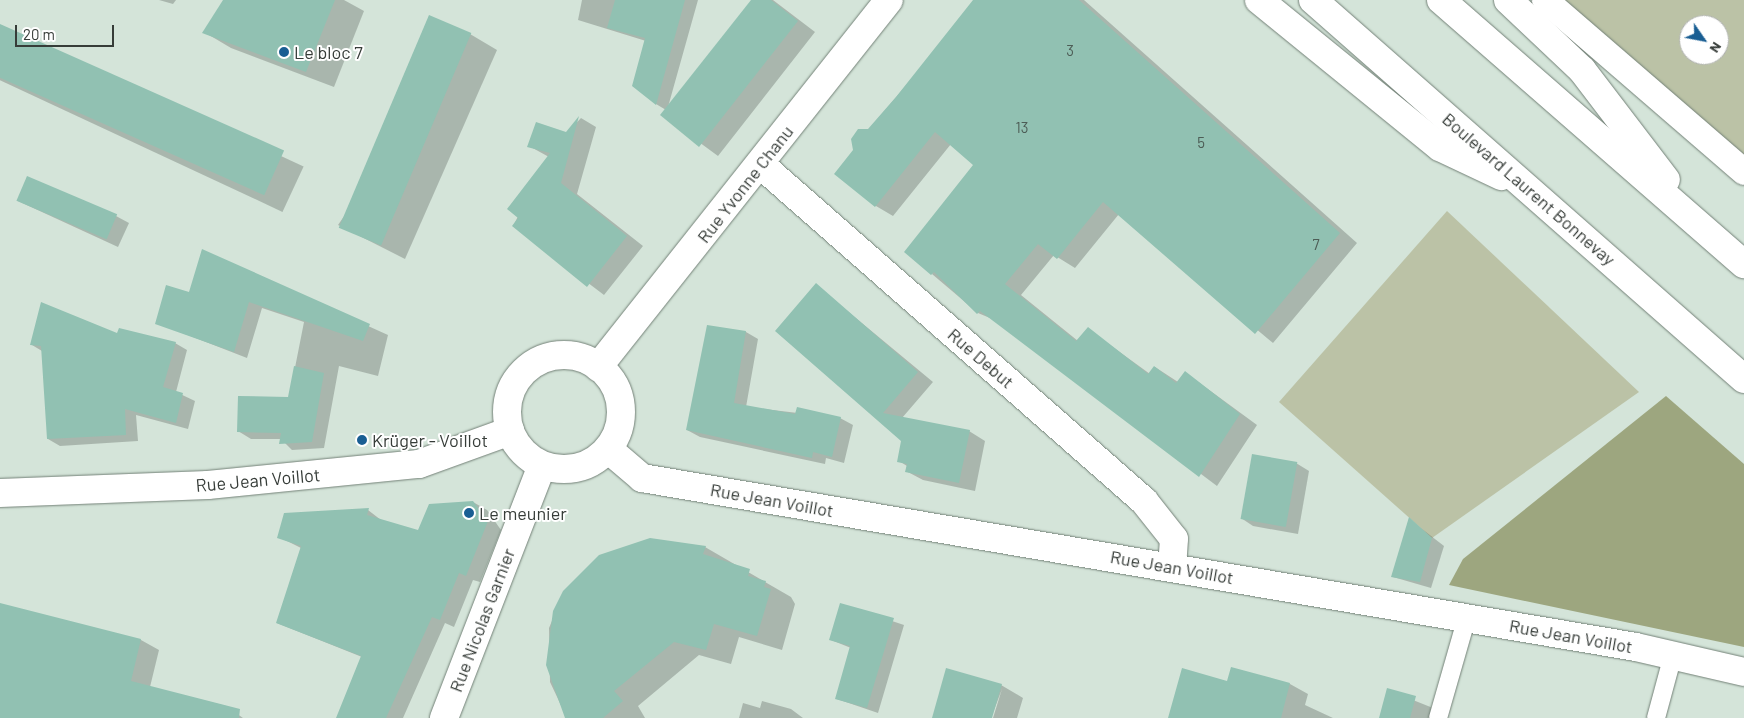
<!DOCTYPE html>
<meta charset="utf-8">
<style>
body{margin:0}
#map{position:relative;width:1744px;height:718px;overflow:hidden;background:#d4e4d9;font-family:Barlow,sans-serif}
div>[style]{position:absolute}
.green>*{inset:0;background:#bbc2a6}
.forest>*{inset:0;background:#9da67f}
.shadow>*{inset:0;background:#0003;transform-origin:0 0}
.building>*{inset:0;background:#91c1b2;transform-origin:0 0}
.roads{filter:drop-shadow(0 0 1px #738177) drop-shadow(0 0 1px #738177)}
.service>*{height:18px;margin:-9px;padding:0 9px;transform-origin:9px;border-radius:9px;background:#fff}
.pedestrian>*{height:26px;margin:-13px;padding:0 13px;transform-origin:13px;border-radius:13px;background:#fff}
.minor>*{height:28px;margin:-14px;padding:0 14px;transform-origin:14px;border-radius:14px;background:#fff}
.minor>.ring{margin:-14px;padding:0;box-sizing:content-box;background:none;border:28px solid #fff;border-radius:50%}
.trunk>*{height:28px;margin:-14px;padding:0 14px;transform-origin:14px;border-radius:14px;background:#fff}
.dots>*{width:14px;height:14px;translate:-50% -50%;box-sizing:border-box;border:2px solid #fff;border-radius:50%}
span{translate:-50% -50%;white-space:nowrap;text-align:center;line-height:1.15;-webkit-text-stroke:4px #fff;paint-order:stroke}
.number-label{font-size:15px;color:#4d5d56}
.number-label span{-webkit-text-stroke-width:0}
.poi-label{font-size:18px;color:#363c38}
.left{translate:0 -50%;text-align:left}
.street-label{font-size:18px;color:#363c38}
.north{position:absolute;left:1679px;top:15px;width:50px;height:50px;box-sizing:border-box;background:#fff;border:1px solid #afb1af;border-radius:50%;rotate:123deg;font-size:14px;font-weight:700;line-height:20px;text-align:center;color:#363c38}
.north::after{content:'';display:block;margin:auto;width:18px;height:22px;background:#195e93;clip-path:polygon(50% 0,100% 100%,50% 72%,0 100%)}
.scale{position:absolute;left:15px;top:25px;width:99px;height:22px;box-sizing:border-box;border:2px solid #363c38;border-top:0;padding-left:6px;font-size:15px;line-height:18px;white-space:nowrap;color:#363c38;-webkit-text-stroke:4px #fff;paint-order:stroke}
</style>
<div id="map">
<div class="green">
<i style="clip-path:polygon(evenodd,1560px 0,1744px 0,1744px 159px,1560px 0,1689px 25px,1719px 25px,1719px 55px,1689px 55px,1689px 25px)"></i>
<i style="clip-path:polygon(1447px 211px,1639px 392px,1432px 538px,1279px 402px)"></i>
</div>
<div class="forest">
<i style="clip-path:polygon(1666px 396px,1744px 464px,1744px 647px,1449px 585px,1463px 559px)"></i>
</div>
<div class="shadow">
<i style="clip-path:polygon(159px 0,176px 0,173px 4px)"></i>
<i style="clip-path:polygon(224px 0,344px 0,364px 11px,334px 87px,231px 48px,204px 32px)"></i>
<i style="clip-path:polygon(582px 0,698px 0,668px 107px,753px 0,773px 0,815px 32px,718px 156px,662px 115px,666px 110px,656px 104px,646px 41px,578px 20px)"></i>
<i style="clip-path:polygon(979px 0,1084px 0,1357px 243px,1273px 343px,1119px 214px,1075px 268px,1054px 255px,1021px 295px,1078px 341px,1088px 329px,1150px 374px,1155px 367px,1178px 382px,1186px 373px,1257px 425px,1217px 486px,997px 321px,978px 313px,932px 274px,975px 165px,951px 144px,893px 216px,876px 206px,868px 130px)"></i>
<i style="left:0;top:25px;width:335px;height:50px;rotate:25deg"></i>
<i style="clip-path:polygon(470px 34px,497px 50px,405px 259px,338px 225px)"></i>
<i style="clip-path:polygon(581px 118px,596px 127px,577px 194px,643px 246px,604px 295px,513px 226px,549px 157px,529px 146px,567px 133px)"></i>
<i style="clip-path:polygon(18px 201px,116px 216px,129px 223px,118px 247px)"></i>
<i style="clip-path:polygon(202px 251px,388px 335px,378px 376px,339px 366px,324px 448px,292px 450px,281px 439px,251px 439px,238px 431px,289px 398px,304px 322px,262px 308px,247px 358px,157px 323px,190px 293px)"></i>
<i style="clip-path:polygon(816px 285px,933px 382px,902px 418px,969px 431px,985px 441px,975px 491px,923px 480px,906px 471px,907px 466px,899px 461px,903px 441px,777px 331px)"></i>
<i style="clip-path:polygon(708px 326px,746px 332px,758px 339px,746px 407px,840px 418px,853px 425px,844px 463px,826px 458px,825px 464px,700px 437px,687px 430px)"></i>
<i style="clip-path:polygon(118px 335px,175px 343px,187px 350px,176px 392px,195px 401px,188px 429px,136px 415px,138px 441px,60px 446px,48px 439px,42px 351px,32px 345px)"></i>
<i style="clip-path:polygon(1296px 463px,1309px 471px,1298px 534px,1253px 526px,1241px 518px)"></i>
<i style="clip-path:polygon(473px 502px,487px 510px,501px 530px,480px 582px,473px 580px,454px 627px,445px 623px,403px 718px,337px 718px,362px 657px,277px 623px,301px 548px,279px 537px,368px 510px,381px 520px,419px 532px)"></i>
<i style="clip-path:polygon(1409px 519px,1444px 546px,1431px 588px,1393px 577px)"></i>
<i style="clip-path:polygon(650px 539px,705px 547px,791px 597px,795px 604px,782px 650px,739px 637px,731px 664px,699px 655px,638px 706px,645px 718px,567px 718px,550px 682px,549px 628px,564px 592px)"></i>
<i style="clip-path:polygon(0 604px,141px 640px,159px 650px,150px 687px,226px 706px,243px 718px,0 718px)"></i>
<i style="clip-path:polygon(841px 604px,904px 625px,878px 713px,837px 699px,851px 648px,831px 640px)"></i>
<i style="clip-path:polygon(1232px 668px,1290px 684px,1308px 694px,1305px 705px,1333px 718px,1169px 718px,1228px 683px)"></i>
<i style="clip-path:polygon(1001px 685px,1023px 698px,1017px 718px,993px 718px,1002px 689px,991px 718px,933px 718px)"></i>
<i style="clip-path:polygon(1388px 690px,1438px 710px,1436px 718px,1380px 718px)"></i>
<i style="clip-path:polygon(762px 701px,791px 709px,803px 718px,739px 718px,743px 703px,760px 708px)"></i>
</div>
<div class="building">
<i style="clip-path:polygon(223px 0,335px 0,306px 72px,202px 33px)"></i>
<i style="clip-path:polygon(615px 0,685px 0,656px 105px,632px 86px,645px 38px,607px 28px)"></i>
<i style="clip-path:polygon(751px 0,771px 0,798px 21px,699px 147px,660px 115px)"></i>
<i style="clip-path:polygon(973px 0,1079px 0,1340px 233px,1255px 334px,1103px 202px,1057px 259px,1038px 244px,1005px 284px,1076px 341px,1088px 327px,1148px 374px,1154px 366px,1176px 383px,1185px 371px,1240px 414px,1199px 477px,980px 311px,977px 314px,934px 272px,931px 275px,904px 252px,973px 165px,935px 132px,875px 207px,834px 174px,853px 150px,851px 139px,858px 129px,868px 129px,896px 97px)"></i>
<i style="left:429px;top:15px;width:46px;height:231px;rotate:23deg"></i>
<i style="left:0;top:24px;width:311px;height:49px;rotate:24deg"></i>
<i style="clip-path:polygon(579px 116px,561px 183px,627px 236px,587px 287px,512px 226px,518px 218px,507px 209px,550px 153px,527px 147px,536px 122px,566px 132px)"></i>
<i style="left:27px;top:176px;width:98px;height:27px;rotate:23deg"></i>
<i style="clip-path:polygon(202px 249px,370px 324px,363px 341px,249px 302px,234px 352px,155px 324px,166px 285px,189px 292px)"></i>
<i style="clip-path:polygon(816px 283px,918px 372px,883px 413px,970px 430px,959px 483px,905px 472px,907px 464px,897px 462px,901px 441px,775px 331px)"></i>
<i style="clip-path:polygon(41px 302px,117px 333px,119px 328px,176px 342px,163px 387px,183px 393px,176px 423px,125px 409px,126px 435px,47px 439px,41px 346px,30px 345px)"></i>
<i style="clip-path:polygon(707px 325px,746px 331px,734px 403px,795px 414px,797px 407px,841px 417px,832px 457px,813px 452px,812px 458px,686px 430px)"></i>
<i style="clip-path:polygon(294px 366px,324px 373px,312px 442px,279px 444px,281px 433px,237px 432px,238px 396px,288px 397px)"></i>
<i style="left:1252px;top:454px;width:46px;height:66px;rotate:10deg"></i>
<i style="clip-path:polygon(473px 501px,488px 521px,466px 576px,459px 573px,440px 620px,432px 617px,386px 718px,336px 718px,361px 656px,276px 623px,301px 546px,277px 538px,284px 513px,369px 508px,367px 515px,418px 530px,429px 504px)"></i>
<i style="clip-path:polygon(1409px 517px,1432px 538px,1420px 582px,1391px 577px)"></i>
<i style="clip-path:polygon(650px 538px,706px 546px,703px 554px,750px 569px,748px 576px,766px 581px,764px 587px,771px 589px,757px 636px,714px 624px,706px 650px,674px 642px,614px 691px,623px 701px,603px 718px,565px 718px,546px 665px,553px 611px,563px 591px,599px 555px)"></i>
<i style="clip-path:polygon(0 603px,141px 639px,131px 681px,240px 709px,239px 718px,0 718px)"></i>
<i style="clip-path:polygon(840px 603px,894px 618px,867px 708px,835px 699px,850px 646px,829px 640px)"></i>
<i style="clip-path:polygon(1231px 667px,1290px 683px,1281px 718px,1168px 718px,1182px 668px,1227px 681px)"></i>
<i style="clip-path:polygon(946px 668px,1002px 684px,992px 718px,932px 718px)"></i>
<i style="clip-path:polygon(1387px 688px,1416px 696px,1410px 718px,1379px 718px)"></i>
</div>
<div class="roads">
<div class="service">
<i style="left:1438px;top:718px;width:105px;rotate:-74deg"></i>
<i style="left:1656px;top:718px;width:65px;rotate:-74.9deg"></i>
</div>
<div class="pedestrian">
<i style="left:1545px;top:0;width:263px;rotate:40.8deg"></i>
</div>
<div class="minor">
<i style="left:760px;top:164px;width:511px;rotate:41.27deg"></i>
<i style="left:1144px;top:501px;width:48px;rotate:51.7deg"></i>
<i style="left:1174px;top:539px;width:28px;rotate:94deg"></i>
<i class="ring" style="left:507px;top:355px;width:86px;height:86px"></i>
<i style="left:598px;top:367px;width:468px;rotate:-51.6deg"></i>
<i style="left:608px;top:449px;width:45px;rotate:40.5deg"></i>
<i style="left:642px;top:478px;width:1008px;rotate:9.65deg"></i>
<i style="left:1636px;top:647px;width:111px;rotate:13deg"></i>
<i style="left:0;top:493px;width:208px;rotate:-2.2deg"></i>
<i style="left:208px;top:485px;width:212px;rotate:-5.7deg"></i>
<i style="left:419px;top:464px;width:97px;rotate:-19.9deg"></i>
<i style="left:444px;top:718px;width:271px;rotate:-68.8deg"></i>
</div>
<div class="trunk">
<i style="left:1259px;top:0;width:233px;rotate:39.1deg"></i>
<i style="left:1440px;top:147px;width:68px;rotate:25.4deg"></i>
<i style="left:1313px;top:0;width:574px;rotate:41.33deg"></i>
<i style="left:1441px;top:0;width:402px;rotate:41.1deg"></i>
<i style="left:1508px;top:0;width:102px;rotate:43.4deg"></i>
<i style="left:1582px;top:70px;width:138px;rotate:52.6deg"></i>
</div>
</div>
<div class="dots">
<i style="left:284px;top:52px;background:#195e93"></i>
<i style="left:362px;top:440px;background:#195e93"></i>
<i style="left:469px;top:513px;background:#195e93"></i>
</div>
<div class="number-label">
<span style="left:1070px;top:51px">3</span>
<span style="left:1022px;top:128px">13</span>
<span style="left:1201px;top:143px">5</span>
<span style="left:1316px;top:245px">7</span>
</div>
<div class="poi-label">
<span class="left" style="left:294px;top:52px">Le bloc 7</span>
<span class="left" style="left:372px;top:440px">Krüger - Voillot</span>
<span class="left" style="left:479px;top:513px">Le meunier</span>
</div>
<div class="street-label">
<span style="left:745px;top:184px;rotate:-52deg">Rue Yvonne Chanu</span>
<span style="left:1529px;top:189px;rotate:41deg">Boulevard Laurent Bonnevay</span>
<span style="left:981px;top:358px;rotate:41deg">Rue Debut</span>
<span style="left:258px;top:480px;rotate:-5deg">Rue Jean Voillot</span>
<span style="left:772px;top:500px;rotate:10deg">Rue Jean Voillot</span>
<span style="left:1172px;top:567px;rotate:10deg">Rue Jean Voillot</span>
<span style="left:482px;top:620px;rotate:-69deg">Rue Nicolas Garnier</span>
<span style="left:1571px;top:636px;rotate:10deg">Rue Jean Voillot</span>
</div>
<div class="north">N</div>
<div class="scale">20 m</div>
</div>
